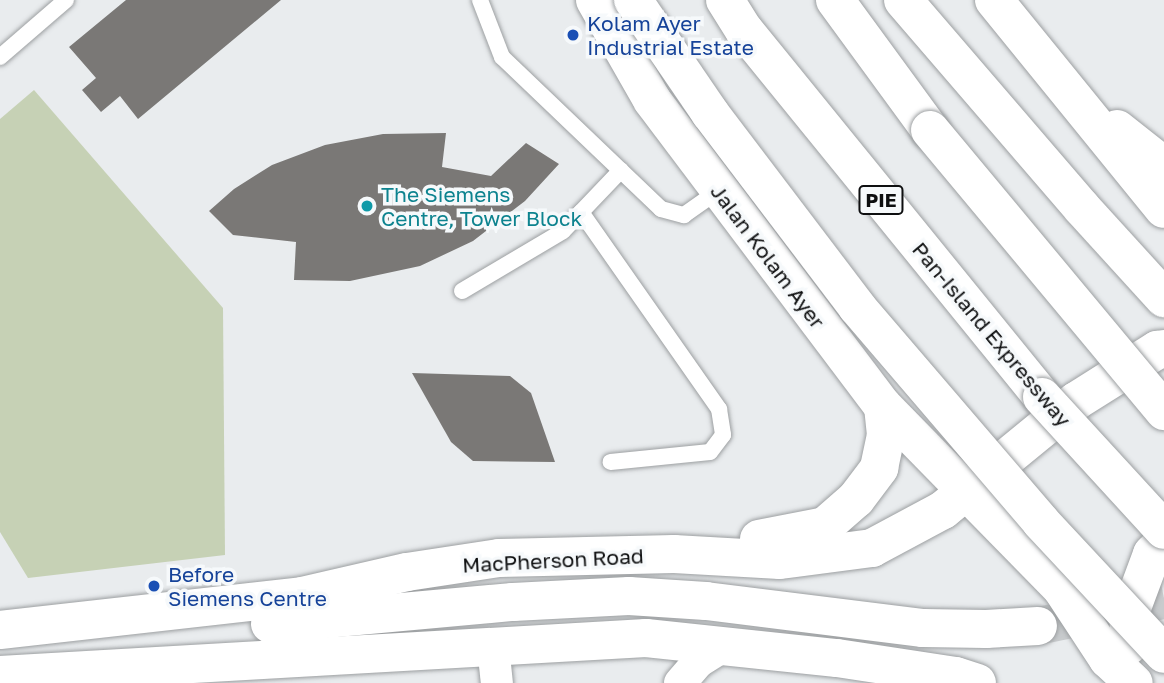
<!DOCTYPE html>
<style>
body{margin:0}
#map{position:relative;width:1164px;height:683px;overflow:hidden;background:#e9ecee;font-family:"Golos Text",sans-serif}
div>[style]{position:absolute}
.green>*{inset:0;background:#c6d1b5}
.building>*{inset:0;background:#7a7876}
.primary-tunnel>*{height:38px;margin-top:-19px;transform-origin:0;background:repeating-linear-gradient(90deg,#c8cbcd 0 38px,transparent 0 57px)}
.roads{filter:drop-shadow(0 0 2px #9c9fa1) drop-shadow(0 0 2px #9c9fa1)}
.lane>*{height:16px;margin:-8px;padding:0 8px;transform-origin:8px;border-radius:8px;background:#fff}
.street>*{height:32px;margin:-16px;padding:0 16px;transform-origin:16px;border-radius:16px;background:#fff}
.primary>*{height:38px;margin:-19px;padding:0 19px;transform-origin:19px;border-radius:19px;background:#fff}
.highway>*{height:38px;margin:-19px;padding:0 19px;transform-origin:19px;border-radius:19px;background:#fff}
.bridges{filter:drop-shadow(0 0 2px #9c9fa1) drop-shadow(0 0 2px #9c9fa1)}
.primary-bridge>*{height:38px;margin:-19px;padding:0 19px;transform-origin:19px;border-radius:19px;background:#fff}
.highway-bridge>*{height:38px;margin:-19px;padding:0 19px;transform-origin:19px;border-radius:19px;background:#fff}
.dots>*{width:19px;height:19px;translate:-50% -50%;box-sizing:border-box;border:4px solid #f6f9fb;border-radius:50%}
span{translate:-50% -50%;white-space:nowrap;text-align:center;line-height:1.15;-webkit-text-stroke:7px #f6f9fb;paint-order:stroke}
.shield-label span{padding:2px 5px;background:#f6f9fb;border:2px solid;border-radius:5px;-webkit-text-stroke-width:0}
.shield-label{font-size:19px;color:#0e0f10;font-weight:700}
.transit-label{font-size:21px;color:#164399}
.left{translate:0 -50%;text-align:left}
.culture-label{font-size:21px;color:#0d838f}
.street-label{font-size:21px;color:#0e0f10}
</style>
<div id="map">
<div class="green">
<i style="clip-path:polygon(34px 90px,223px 308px,225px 555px,28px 578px,0 532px,0 119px)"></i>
</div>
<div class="building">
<i style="clip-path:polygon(126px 0,281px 0,138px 119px,120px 96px,101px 112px,82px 90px,96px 78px,69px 47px)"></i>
<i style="clip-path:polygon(446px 133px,442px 167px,491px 176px,526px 143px,559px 164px,525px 201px,473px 241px,420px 266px,350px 281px,294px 280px,296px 242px,233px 235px,209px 211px,234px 189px,272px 165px,325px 145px,383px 134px)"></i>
<i style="clip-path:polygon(412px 373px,510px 376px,531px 393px,555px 462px,473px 461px,451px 442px)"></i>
</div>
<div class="primary-tunnel">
<i style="left:1038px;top:626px;width:129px;rotate:-11.7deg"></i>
</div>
<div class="roads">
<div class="lane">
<i style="left:480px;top:0;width:61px;rotate:68.9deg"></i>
<i style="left:502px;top:57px;width:220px;rotate:43.7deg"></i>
<i style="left:661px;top:209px;width:24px;rotate:15deg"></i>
<i style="left:684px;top:215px;width:42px;rotate:-35.2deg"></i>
<i style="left:0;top:57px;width:87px;rotate:-40.8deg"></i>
<i style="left:581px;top:212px;width:241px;rotate:55deg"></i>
<i style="left:719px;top:409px;width:26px;rotate:81deg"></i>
<i style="left:723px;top:435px;width:21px;rotate:127deg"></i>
<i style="left:710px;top:452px;width:100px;rotate:174.3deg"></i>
<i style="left:462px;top:291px;width:117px;rotate:-30.7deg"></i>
<i style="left:563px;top:231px;width:84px;rotate:-46.4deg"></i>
</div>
<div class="street">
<i style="left:493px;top:646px;width:37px;rotate:84deg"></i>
<i style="left:680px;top:683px;width:28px;rotate:-49deg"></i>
<i style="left:698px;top:662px;width:32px;rotate:-32deg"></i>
</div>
<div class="primary">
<i style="left:595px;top:0;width:115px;rotate:60.3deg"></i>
<i style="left:652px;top:100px;width:383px;rotate:53deg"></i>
<i style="left:883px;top:406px;width:256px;rotate:45.6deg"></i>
<i style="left:1062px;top:589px;width:84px;rotate:56.7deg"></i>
<i style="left:1108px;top:659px;width:35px;rotate:43deg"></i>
<i style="left:994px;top:0;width:269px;rotate:50.9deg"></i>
<i style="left:1117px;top:129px;width:60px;rotate:38.2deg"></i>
<i style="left:759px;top:539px;width:67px;rotate:-11.1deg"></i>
<i style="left:825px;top:526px;width:41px;rotate:-41.1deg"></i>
<i style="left:856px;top:499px;width:39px;rotate:-53deg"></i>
<i style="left:879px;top:468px;width:34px;rotate:-78deg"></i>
<i style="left:886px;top:435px;width:29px;rotate:-96deg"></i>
<i style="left:270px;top:624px;width:244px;rotate:-5.2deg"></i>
<i style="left:513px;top:602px;width:116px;rotate:-3deg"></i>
<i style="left:629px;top:596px;width:77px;rotate:3.7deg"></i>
<i style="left:706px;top:601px;width:219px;rotate:7.1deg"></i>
<i style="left:923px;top:628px;width:63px;rotate:0.9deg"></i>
<i style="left:986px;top:629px;width:52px;rotate:-3.3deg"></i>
<i style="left:0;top:630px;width:304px;rotate:-6.4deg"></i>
<i style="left:302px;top:596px;width:108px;rotate:-12.9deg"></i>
<i style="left:407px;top:572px;width:93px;rotate:-8.7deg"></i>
<i style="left:499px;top:558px;width:175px;rotate:-1.3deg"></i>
<i style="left:674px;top:554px;width:106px;rotate:3.2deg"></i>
<i style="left:780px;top:560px;width:93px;rotate:-7.4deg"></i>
<i style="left:872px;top:548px;width:81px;rotate:-28.2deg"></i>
<i style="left:943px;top:510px;width:172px;rotate:-39.3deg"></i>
<i style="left:1076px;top:401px;width:96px;rotate:-32.2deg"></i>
<i style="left:1157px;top:350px;width:7px;rotate:-8deg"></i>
<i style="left:1128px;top:646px;width:30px;rotate:-88deg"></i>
<i style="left:1129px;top:616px;width:66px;rotate:-69.6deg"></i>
<i style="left:1152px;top:554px;width:17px;rotate:-45deg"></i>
<i style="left:0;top:675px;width:647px;rotate:-3.28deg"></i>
<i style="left:646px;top:638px;width:192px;rotate:6deg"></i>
<i style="left:837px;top:658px;width:120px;rotate:8.6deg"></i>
<i style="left:956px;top:676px;width:22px;rotate:18deg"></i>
</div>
<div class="highway">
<i style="left:725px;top:0;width:36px;rotate:58deg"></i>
<i style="left:744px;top:30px;width:473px;rotate:50.9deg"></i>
<i style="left:835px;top:0;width:161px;rotate:53.8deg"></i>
<i style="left:903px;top:0;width:274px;rotate:49.3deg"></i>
<i style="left:1082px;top:208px;width:122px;rotate:47.7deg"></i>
</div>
</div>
<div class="bridges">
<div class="primary-bridge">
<i style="left:633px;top:0;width:137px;rotate:55.7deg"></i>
<i style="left:710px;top:113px;width:243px;rotate:52.8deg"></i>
<i style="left:857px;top:307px;width:283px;rotate:49.4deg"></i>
<i style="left:1041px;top:522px;width:180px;rotate:47deg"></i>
</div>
<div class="highway-bridge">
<i style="left:930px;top:130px;width:366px;rotate:50.2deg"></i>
<i style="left:1042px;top:397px;width:180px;rotate:47.5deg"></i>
</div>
</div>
<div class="dots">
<i style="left:573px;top:35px;background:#1a4fb4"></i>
<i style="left:367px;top:206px;background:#0f9aa8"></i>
<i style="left:154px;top:586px;background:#1a4fb4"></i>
</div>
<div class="shield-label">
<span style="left:881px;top:200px">PIE</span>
</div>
<div class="transit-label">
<span class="left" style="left:587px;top:35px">Kolam Ayer<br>Industrial Estate</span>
<span class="left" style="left:168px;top:586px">Before<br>Siemens Centre</span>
</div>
<div class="culture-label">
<span class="left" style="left:381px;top:206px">The Siemens<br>Centre, Tower Block</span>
</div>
<div class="street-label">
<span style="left:768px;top:256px;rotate:53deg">Jalan Kolam Ayer</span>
<span style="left:992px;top:334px;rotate:50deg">Pan-Island Expressway</span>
<span style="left:553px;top:560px;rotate:-3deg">MacPherson Road</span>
</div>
</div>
